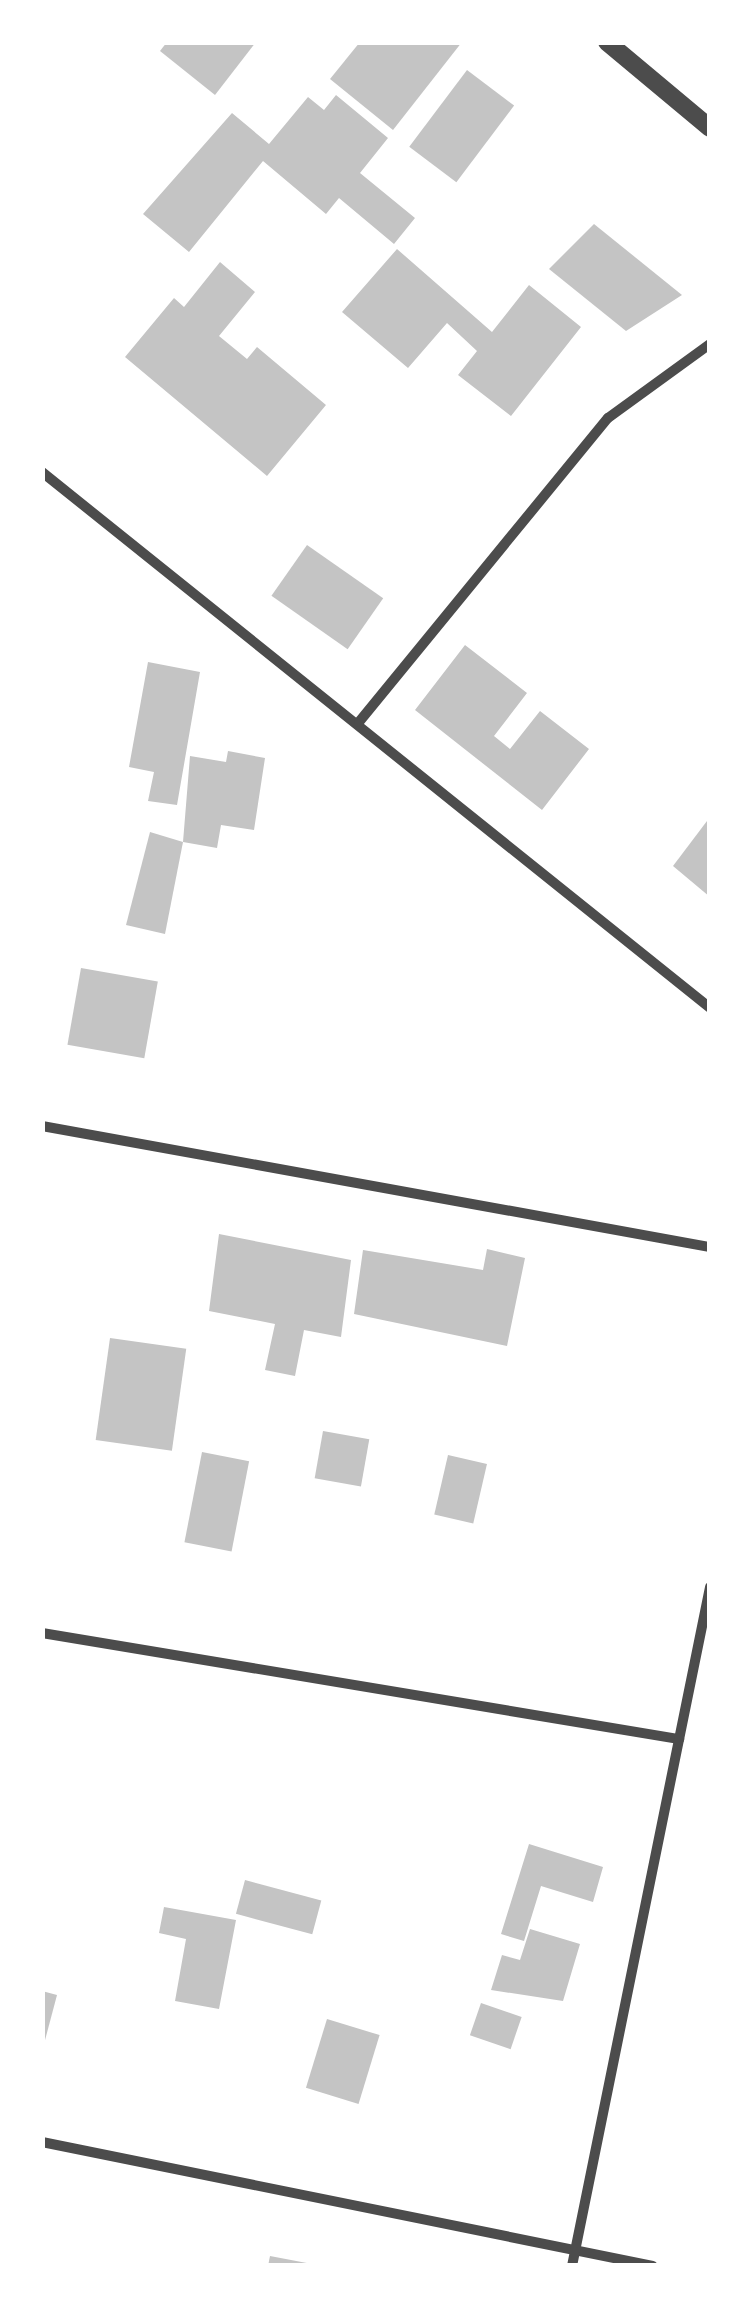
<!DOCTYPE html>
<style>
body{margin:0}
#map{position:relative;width:752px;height:2308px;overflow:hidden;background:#fff;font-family:"Work Sans",sans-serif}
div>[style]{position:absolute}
.building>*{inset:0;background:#c4c4c4;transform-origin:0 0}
.minor>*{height:10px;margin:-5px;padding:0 5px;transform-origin:5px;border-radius:5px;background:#4c4c4c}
.tertiary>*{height:18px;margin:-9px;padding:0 9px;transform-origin:9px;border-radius:9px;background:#4c4c4c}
span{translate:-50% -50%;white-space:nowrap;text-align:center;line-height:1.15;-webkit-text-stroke:9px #fff;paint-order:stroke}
.frame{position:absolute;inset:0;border:45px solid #fff;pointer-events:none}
</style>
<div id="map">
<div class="building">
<i style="clip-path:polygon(167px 42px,256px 42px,215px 95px,160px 51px)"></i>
<i style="clip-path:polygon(360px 42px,462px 42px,393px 130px,330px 79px)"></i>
<i style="left:467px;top:70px;width:59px;height:96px;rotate:37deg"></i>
<i style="clip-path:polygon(336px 95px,388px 138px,360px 173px,415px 218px,394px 244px,339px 198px,326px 214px,263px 161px,189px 252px,143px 214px,232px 113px,269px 144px,308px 97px,324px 110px)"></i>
<i style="clip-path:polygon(594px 224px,682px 295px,626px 331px,549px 269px)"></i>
<i style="clip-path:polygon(397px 249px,492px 332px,529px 285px,581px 327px,511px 416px,458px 375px,477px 351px,447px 323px,408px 368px,342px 312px)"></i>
<i style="clip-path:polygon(220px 262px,255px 292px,219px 336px,247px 359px,257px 347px,326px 405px,267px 476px,125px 357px,174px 298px,184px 307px)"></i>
<i style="left:307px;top:545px;width:93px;height:62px;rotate:35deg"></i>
<i style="clip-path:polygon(465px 645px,527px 693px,494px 736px,510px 749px,540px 711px,589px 749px,542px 810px,415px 710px)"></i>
<i style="clip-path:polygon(148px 662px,200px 672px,177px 805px,148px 801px,154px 772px,129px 767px)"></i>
<i style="clip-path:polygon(228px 751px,265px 758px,254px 830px,221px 825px,217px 848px,183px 842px,190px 756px,226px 762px)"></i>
<i style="clip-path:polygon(710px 817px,710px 897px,673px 866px)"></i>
<i style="clip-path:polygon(150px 832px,183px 842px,165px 934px,126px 925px)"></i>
<i style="left:81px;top:968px;width:78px;height:78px;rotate:10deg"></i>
<i style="clip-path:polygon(219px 1234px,351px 1260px,341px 1337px,304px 1330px,295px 1376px,265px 1370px,275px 1324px,209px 1311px)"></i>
<i style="clip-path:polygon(487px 1249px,525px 1258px,507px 1346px,354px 1314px,363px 1250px,483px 1270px)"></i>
<i style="left:110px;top:1338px;width:77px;height:103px;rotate:8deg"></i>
<i style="left:323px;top:1431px;width:47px;height:48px;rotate:10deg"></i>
<i style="left:202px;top:1452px;width:48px;height:92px;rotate:11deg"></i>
<i style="left:448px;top:1455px;width:40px;height:61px;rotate:13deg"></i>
<i style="clip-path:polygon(529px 1844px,603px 1867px,593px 1902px,541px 1886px,524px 1941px,501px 1934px)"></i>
<i style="left:245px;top:1880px;width:79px;height:35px;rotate:15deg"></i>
<i style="clip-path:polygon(164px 1907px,236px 1920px,219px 2009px,175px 2001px,186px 1939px,159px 1933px)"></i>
<i style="clip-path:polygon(530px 1929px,580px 1944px,563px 2001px,491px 1990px,502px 1955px,520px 1960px)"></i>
<i style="clip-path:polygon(42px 1991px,57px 1995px,44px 2044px,42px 2044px)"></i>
<i style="left:481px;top:2003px;width:43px;height:34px;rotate:19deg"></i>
<i style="left:327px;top:2019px;width:55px;height:72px;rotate:17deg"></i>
<i style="clip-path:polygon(270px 2256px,312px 2264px,312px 2266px,268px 2266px)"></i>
</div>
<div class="minor">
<i style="left:42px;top:472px;width:856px;rotate:38.74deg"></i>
<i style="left:359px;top:722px;width:393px;rotate:-50.7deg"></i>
<i style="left:608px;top:418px;width:126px;rotate:-36deg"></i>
<i style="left:42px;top:1126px;width:679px;rotate:10.27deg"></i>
<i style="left:42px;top:1633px;width:646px;rotate:9.45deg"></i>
<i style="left:42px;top:2142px;width:623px;rotate:11.47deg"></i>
<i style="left:572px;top:2266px;width:693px;rotate:-78.51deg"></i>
</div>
<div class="tertiary">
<i style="left:607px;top:42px;width:134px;rotate:39.9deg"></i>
</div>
<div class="frame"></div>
</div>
